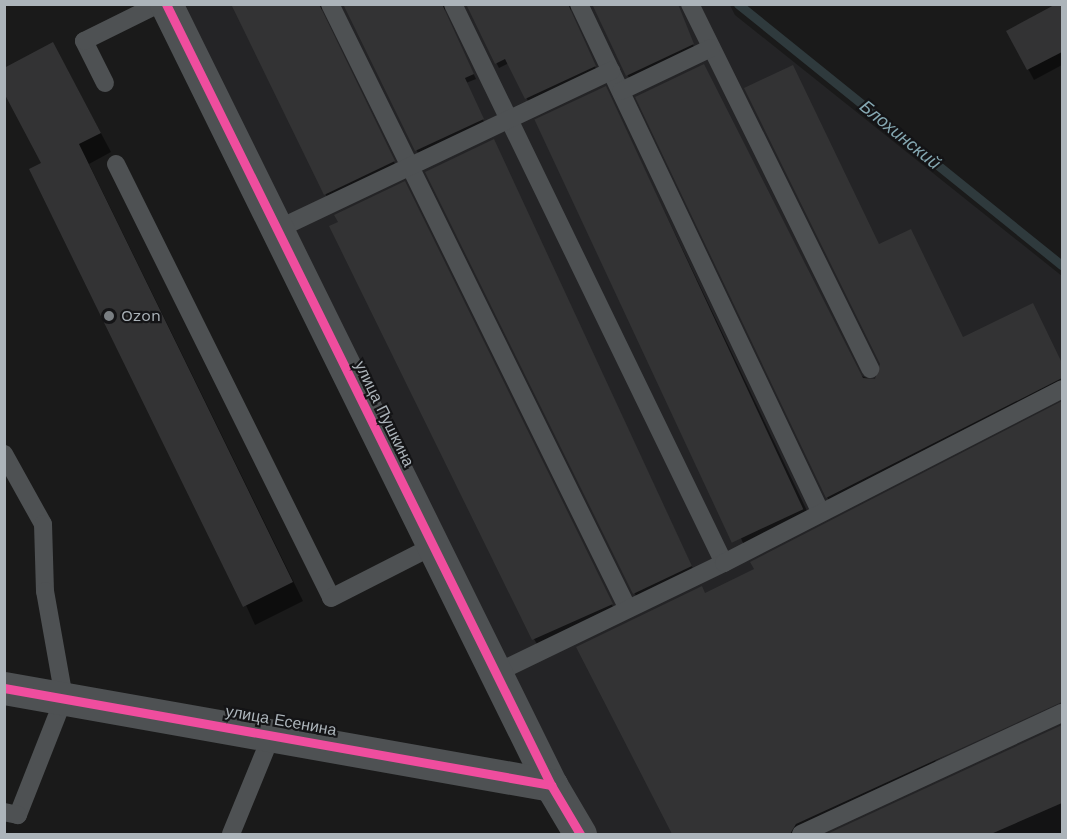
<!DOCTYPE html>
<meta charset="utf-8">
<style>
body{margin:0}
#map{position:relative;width:1067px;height:839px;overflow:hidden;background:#1a1a1a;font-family:"Work Sans",sans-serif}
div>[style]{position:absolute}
.built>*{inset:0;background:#242426}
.shadow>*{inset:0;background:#0007}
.stream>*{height:9px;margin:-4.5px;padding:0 4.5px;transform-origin:4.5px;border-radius:4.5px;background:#2f3a3d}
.building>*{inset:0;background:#333334;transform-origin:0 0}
.service>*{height:18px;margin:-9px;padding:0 9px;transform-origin:9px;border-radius:9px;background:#4e5153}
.minor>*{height:33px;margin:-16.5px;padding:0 16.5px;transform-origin:16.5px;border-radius:16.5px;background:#4e5153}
.cycleway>*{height:9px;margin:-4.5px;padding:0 4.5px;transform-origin:4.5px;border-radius:4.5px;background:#ef4d9e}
.dots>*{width:16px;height:16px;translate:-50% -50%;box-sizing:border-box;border:3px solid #141416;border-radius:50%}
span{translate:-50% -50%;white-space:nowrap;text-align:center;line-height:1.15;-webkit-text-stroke:4.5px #141416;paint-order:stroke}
.poi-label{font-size:16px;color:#acb4ba}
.left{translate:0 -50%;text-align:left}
.street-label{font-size:16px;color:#acb4ba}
.water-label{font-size:18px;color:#85a8b2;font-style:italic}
.frame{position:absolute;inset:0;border:6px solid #acb4ba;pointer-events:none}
</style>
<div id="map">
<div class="built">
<i style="clip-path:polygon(184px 5px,730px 5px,735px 15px,1062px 276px,1062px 834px,596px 834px,560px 773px)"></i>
</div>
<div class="shadow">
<i style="clip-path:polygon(232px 4px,322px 4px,322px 15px,396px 166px,328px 199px)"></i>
<i style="clip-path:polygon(344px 4px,445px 4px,445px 15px,476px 79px,466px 83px,485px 124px,419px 155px)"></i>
<i style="clip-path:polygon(467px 4px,571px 4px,571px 14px,597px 71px,529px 103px,509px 63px,499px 68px)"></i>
<i style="clip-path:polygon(593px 4px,674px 4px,695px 49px,630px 80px)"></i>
<i style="clip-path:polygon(1056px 6px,1062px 17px,1062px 65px,1034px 80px,1008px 31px)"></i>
<i style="clip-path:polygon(63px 62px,111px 152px,89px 164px,303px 601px,255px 625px,43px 163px)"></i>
<i style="clip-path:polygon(608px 93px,808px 513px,745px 546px,742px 541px)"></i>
<i style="clip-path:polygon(496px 146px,694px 571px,637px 598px,427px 172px)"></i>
<i style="clip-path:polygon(407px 188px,614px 609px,537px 644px,534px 639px)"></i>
<i style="clip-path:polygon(879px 246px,962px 338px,1035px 309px,1062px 366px,1062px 384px,830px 502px,827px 497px,859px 375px,875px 381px,881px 375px)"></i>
<i style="clip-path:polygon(1062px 403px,1062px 689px,935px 761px,937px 765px,796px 834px,674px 834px,578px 648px,705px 595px,756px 569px,752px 563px)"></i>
<i style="clip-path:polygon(1062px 734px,1062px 834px,830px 834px,945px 781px,947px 785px)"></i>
</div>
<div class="stream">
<i style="left:738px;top:4px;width:416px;rotate:38.9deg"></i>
</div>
<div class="building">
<i style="clip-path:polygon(231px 4px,319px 4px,395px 161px,324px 195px)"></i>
<i style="clip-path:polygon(343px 4px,442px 4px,474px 74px,465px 78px,484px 119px,415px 151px)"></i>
<i style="clip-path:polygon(466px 4px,568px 4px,596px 66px,525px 99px,505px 59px,495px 64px)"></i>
<i style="clip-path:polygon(592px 4px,678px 4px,694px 44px,626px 76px)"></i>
<i style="clip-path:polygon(1056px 4px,1062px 4px,1062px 52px,1027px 70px,1006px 31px)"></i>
<i style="clip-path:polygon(53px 42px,101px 133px,79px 144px,293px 582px,243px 607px,29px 169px,41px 163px,4px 93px,4px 68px)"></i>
<i style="clip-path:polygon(704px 64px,863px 378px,875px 379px,880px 364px,744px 88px,793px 65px,879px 244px,911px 229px,963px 337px,1033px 303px,1062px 363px,1062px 378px,826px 498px,635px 97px)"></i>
<i style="left:606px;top:86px;width:467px;height:79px;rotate:65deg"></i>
<i style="clip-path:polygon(494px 139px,692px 566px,633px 594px,425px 172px)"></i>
<i style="clip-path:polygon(405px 181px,613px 604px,532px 640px,329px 226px,338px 222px,334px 215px)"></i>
<i style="clip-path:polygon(1062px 401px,1062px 702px,796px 824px,790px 834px,672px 834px,576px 647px,702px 586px,705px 593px,754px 569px,750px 562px)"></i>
<i style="clip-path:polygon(1062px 725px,1062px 803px,991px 834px,827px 834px)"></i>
</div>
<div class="service">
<i style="left:330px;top:4px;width:674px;rotate:63.78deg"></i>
<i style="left:453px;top:4px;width:621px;rotate:64.14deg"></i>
<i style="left:579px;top:4px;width:561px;rotate:64.58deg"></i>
<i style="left:690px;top:4px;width:407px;rotate:63.7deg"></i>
<i style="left:105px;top:83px;width:47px;rotate:-116.6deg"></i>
<i style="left:84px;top:41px;width:84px;rotate:-26.3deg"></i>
<i style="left:621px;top:91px;width:100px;rotate:-25.5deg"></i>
<i style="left:116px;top:164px;width:484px;rotate:63.6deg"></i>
<i style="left:331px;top:598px;width:114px;rotate:-27deg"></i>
<i style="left:276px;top:230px;width:371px;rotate:-25.4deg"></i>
<i style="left:4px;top:454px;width:80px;rotate:60.9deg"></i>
<i style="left:43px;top:524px;width:67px;rotate:88.3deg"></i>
<i style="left:45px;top:591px;width:109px;rotate:79.9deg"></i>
<i style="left:64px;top:698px;width:126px;rotate:111.5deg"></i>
<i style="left:18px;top:815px;width:14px;rotate:-168deg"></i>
<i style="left:496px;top:673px;width:253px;rotate:-25.8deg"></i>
<i style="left:724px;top:563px;width:380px;rotate:-27.2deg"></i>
<i style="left:231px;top:834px;width:108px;rotate:-67.7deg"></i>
<i style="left:801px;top:834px;width:288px;rotate:-24.9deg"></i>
</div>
<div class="minor">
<i style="left:166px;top:4px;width:871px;rotate:63.76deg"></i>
<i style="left:551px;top:785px;width:57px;rotate:59.4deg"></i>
<i style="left:4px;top:688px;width:556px;rotate:10.06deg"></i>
</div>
<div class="cycleway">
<i style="left:166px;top:4px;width:871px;rotate:63.76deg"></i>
<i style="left:551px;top:785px;width:57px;rotate:59.4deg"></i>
<i style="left:4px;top:688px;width:556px;rotate:10.06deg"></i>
</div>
<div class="dots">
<i style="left:109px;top:316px;background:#797e82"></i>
</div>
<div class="poi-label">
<span class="left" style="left:121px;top:316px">Ozon</span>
</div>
<div class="street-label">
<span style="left:384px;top:414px;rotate:64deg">улица Пушкина</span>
<span style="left:281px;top:721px;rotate:10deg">улица Есенина</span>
</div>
<div class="water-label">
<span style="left:900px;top:135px;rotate:39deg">Блохинский</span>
</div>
<div class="frame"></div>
</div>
